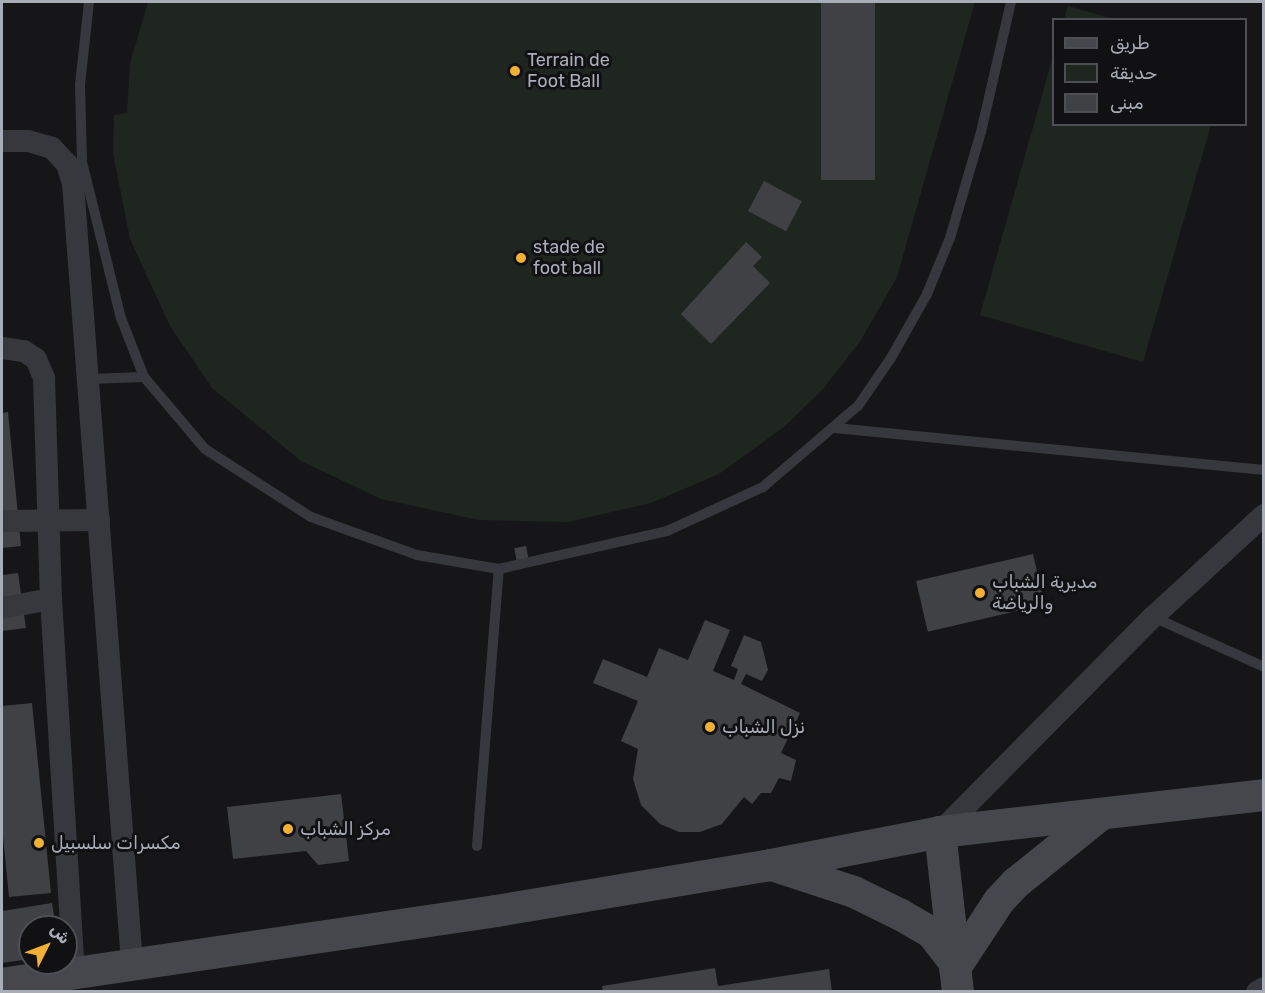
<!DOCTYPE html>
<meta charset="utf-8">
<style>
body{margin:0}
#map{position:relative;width:1265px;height:993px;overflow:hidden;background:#161618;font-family:Rubik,"Noto Naskh Arabic",sans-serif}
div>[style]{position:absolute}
.green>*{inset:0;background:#1e261f}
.building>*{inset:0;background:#404145;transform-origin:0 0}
.lane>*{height:10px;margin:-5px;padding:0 5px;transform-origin:5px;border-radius:5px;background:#37383d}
.street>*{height:22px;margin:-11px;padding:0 11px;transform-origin:11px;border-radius:11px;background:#37383d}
.secondary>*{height:32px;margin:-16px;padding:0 16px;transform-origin:16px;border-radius:16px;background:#45474d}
.dots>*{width:16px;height:16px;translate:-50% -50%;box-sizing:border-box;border:3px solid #111113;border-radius:50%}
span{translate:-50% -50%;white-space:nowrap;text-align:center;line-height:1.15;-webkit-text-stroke:6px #111113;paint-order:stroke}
.poi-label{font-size:18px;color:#a8adb8}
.left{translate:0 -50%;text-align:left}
.frame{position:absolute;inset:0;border:3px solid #a8adb8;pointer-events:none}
.legend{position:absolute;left:1052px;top:18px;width:195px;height:108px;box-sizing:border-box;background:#111113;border:2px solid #4d4f55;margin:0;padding:8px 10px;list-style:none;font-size:18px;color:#a8adb8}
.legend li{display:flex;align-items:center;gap:12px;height:30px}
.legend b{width:30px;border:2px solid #4d4f55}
.north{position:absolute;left:18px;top:915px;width:60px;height:60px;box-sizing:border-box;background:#111113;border:2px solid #4d4f55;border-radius:50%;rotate:48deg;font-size:16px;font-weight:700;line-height:24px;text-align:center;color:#a8adb8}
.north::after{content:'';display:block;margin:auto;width:21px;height:27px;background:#f2b134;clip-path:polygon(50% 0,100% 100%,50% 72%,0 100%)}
</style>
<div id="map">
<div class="green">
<i style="clip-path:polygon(148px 2px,975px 2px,897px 277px,861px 340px,823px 389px,784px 427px,719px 474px,651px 503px,568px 522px,479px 520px,381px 499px,301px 461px,212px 388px,170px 326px,130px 239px,113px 153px,114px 115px,127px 113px,130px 63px)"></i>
<i style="clip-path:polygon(1068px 6px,1113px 19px,1064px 19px)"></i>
<i style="clip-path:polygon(1053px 56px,1054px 124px,1211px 125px,1143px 362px,980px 315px)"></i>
</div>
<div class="building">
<i style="left:821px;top:2px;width:54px;height:178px"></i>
<i style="left:764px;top:181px;width:43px;height:34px;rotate:28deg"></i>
<i style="clip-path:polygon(746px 242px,762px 257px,753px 266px,770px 283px,711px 344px,681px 314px)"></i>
<i style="clip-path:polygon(8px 412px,21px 546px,2px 548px,2px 413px)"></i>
<i style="left:526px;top:546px;width:15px;height:12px;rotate:79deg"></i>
<i style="left:1033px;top:554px;width:52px;height:120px;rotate:77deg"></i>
<i style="clip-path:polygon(18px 573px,26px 628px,2px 631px,2px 575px)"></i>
<i style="clip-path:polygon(705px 620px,730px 630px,713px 671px,734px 680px,738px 669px,731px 666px,744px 635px,761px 642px,768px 670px,762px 681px,746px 674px,741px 684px,800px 713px,781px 753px,796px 760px,791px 781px,779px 778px,771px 793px,761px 793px,752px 804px,744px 797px,722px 824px,700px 832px,679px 832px,660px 824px,641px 805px,633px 779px,638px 749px,621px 741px,638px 701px,593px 683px,603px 659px,647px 677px,659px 648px,688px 660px)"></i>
<i style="clip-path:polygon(32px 703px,51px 893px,9px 897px,2px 827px,2px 706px)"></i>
<i style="clip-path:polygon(341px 794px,349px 861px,318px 865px,306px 851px,233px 859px,227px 807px)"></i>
<i style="clip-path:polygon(52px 903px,56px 927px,30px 927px,30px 959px,2px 963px,2px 911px)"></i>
<i style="clip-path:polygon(715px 968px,718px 986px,829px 969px,832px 992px,603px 992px,602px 986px)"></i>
</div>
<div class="lane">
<i style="left:89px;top:2px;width:83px;rotate:96.2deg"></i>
<i style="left:80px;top:85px;width:77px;rotate:88.5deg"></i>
<i style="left:82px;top:162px;width:161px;rotate:76deg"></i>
<i style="left:121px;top:318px;width:63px;rotate:68.7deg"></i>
<i style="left:144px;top:377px;width:94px;rotate:49.7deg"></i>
<i style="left:205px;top:449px;width:126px;rotate:32.7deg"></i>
<i style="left:311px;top:517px;width:113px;rotate:19.7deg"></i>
<i style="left:417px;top:555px;width:83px;rotate:9.7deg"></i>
<i style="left:499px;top:569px;width:172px;rotate:-12.7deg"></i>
<i style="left:667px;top:531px;width:106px;rotate:-24.6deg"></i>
<i style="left:763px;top:487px;width:125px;rotate:-40.5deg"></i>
<i style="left:858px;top:406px;width:58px;rotate:-55.5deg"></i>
<i style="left:891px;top:358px;width:73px;rotate:-60.6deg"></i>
<i style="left:927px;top:294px;width:61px;rotate:-67.7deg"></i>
<i style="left:950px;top:238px;width:110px;rotate:-73.7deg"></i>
<i style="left:981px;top:132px;width:133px;rotate:-77deg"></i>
<i style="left:88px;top:379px;width:56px;rotate:-2deg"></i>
<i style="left:835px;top:428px;width:431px;rotate:5.6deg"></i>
<i style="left:1153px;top:617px;width:122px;rotate:24.2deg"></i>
<i style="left:477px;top:846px;width:278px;rotate:-85.5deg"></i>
</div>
<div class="street">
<i style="left:2px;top:141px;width:26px"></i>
<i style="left:28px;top:141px;width:25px;rotate:16deg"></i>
<i style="left:52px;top:148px;width:22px;rotate:47deg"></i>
<i style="left:67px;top:164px;width:21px;rotate:73deg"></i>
<i style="left:73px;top:184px;width:782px;rotate:85.67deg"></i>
<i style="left:2px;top:348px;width:22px;rotate:8deg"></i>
<i style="left:24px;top:351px;width:14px;rotate:34deg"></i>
<i style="left:36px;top:359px;width:21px;rotate:67deg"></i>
<i style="left:44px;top:378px;width:221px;rotate:88.2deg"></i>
<i style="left:51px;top:599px;width:374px;rotate:86.5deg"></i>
<i style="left:2px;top:521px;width:97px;rotate:-0.6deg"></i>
<i style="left:2px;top:608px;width:50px;rotate:-10.4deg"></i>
<i style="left:940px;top:832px;width:303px;rotate:-45.3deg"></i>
<i style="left:1153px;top:617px;width:151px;rotate:-42.6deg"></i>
<i style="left:1257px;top:992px;width:8px;rotate:-30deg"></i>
</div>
<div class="secondary">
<i style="left:940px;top:832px;width:161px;rotate:83.6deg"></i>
<i style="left:772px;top:865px;width:86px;rotate:18.2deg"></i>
<i style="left:854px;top:892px;width:52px;rotate:26.1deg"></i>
<i style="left:901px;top:915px;width:34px;rotate:30deg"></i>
<i style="left:931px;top:932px;width:34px;rotate:52deg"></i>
<i style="left:955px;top:968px;width:80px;rotate:-56.7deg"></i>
<i style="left:999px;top:901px;width:25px;rotate:-47deg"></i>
<i style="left:1016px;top:883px;width:107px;rotate:-38.9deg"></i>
<i style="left:2px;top:984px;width:499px;rotate:-8.4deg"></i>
<i style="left:496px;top:911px;width:279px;rotate:-9.5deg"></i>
<i style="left:771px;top:865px;width:172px;rotate:-11deg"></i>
<i style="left:940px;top:832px;width:326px;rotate:-6.5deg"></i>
</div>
<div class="dots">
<i style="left:515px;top:71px;background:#f2b134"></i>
<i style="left:521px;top:258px;background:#f2b134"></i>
<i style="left:980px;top:593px;background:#f2b134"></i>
<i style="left:710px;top:727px;background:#f2b134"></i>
<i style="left:288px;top:829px;background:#f2b134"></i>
<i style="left:39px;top:843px;background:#f2b134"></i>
</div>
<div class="poi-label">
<span class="left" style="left:527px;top:71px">Terrain de<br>Foot Ball</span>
<span class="left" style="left:533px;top:258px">stade de<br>foot ball</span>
<span class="left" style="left:992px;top:593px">مديرية الشباب<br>والرياضة</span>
<span class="left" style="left:722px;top:727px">نزل الشباب</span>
<span class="left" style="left:300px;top:829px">مركز الشباب</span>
<span class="left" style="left:51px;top:843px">مكسرات سلسبيل</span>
</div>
<div class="frame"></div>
<ul class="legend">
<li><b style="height:8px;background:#45474d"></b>طريق</li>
<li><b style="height:16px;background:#1e261f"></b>حديقة</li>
<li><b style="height:16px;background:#404145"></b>مبنى</li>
</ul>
<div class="north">ش</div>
</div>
